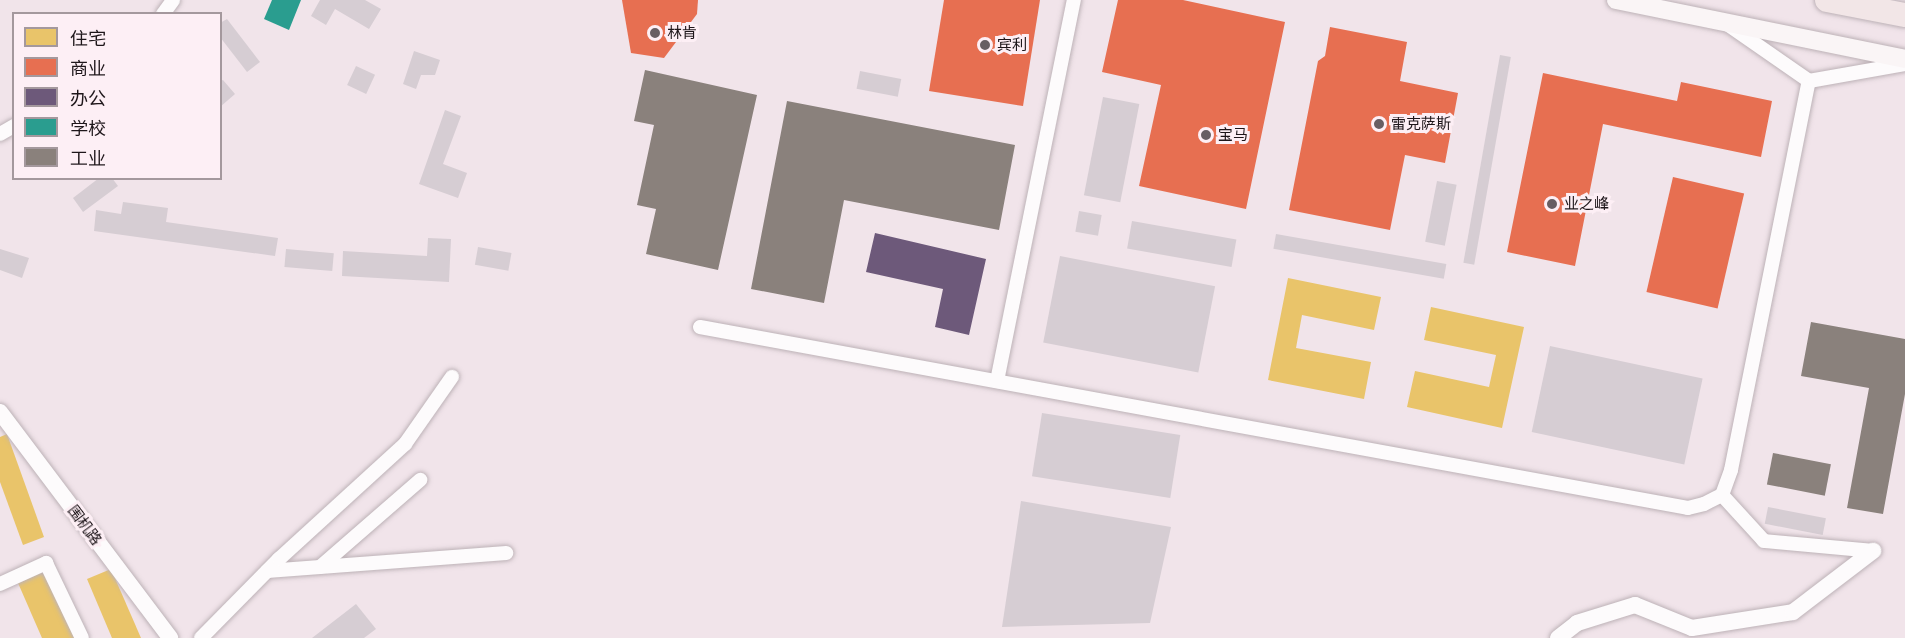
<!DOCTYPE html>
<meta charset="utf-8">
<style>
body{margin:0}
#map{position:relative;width:1905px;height:638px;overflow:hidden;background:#f1e4ea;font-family:"Public Sans","Noto Sans SC",sans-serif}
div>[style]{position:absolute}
.homes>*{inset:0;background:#e9c46a}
.shops>*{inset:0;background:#e76f51;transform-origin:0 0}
.offices>*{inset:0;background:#6d597a}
.schools>*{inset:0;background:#2a9d8f}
.industry>*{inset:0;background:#8a817c;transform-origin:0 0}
.building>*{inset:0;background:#d6cdd3;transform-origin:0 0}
.roads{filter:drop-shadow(0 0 2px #bdb2b7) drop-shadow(0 0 2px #bdb2b7)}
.minor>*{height:14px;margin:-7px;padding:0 7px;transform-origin:7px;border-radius:7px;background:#fdfbfc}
.tertiary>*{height:16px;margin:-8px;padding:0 8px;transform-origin:8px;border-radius:8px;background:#fdfbfc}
.secondary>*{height:18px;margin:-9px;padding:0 9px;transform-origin:9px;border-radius:9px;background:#faf5f6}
.motorway>*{height:24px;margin:-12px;padding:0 12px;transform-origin:12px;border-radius:12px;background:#f2e6e7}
.dots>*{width:16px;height:16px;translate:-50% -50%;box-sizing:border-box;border:3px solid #fdeff5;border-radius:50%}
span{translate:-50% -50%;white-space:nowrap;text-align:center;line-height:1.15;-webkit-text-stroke:6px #fdeff5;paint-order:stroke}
.poi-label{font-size:15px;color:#1e161a}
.left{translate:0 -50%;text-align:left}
.street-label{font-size:15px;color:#1e161a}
.legend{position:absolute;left:12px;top:12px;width:210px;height:168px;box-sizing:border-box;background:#fdeff5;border:2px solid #a4989d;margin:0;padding:8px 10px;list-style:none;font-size:18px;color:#1e161a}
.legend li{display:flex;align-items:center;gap:12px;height:30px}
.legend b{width:30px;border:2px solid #a4989d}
</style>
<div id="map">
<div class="homes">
<i style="clip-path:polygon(1288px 278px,1381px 297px,1374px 330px,1302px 315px,1296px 348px,1371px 362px,1364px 399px,1268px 380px)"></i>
<i style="clip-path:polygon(1431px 307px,1524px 327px,1502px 428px,1407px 407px,1415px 371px,1489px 387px,1496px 355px,1424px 340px)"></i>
<i style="clip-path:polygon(7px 434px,44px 537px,23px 545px,0 482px,0 437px)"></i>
<i style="clip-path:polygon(111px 569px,141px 638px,112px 638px,87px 579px)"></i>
<i style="clip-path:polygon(46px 571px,75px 638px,42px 638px,18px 583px)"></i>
</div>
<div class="shops">
<i style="clip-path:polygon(622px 0,698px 0,697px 14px,664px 58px,631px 53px)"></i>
<i style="clip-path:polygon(944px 0,1040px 0,1023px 106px,929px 91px)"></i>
<i style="clip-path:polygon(1118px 0,1183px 0,1285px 22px,1246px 209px,1139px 186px,1161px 85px,1102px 72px)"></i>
<i style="clip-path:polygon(1330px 27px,1407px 42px,1400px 81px,1458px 93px,1445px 163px,1405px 155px,1390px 230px,1289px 210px,1318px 61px,1325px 56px)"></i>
<i style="clip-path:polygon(1543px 73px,1677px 101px,1681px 82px,1772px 101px,1761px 157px,1603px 124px,1575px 266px,1507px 252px)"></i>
<i style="left:1673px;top:177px;width:73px;height:118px;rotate:13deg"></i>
</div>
<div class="offices">
<i style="clip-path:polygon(875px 233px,986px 259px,969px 335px,935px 327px,943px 289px,866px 272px)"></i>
</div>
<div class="schools">
<i style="clip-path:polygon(272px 0,301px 0,289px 30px,264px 19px)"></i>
</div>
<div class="industry">
<i style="clip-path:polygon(645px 70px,757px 95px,718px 270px,646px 254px,656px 209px,637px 205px,654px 125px,634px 121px)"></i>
<i style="clip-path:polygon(787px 101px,1015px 145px,999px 230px,844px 200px,824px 303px,751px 289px)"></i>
<i style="clip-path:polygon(1811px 322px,1905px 339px,1905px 394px,1883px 514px,1847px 508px,1869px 388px,1801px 376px)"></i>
<i style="left:1773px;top:453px;width:59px;height:32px;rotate:11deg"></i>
</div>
<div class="building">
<i style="clip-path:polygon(320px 0,365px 0,381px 9px,369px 29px,335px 9px,326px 25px,311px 16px)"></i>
<i style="clip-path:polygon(227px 19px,260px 62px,247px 72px,220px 37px,220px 23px)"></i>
<i style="clip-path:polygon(414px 51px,440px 60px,435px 75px,421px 75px,416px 89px,403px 84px)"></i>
<i style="left:1500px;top:55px;width:11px;height:211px;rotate:10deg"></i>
<i style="left:356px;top:66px;width:21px;height:21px;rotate:25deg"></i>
<i style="left:860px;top:71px;width:42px;height:18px;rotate:11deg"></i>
<i style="clip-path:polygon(223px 80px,235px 94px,220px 107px,220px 81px)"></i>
<i style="left:1103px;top:97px;width:37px;height:100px;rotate:11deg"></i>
<i style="clip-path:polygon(445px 110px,461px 116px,443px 164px,467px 173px,458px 198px,419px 184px)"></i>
<i style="clip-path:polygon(99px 178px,112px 178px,118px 186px,83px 212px,73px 198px)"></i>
<i style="left:1437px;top:181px;width:20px;height:62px;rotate:11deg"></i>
<i style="clip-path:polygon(123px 202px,168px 208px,166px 222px,278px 238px,275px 256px,94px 231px,96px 210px,121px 214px)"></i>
<i style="left:1079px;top:211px;width:23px;height:21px;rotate:10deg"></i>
<i style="left:1132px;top:221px;width:106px;height:28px;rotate:10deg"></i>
<i style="left:1276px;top:234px;width:173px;height:15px;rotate:10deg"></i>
<i style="clip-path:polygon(428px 238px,451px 239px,449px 282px,342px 276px,343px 251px,427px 256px)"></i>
<i style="left:478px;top:247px;width:34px;height:18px;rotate:10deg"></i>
<i style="clip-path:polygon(0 249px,29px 258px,22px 278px,0 270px)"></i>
<i style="left:286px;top:249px;width:48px;height:18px;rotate:5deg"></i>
<i style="left:1060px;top:256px;width:158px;height:88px;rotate:11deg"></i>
<i style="left:1550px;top:346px;width:156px;height:88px;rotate:12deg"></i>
<i style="left:1042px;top:413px;width:140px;height:64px;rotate:9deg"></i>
<i style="clip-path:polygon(1021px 501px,1171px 527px,1150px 623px,1002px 627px)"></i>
<i style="left:1768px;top:507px;width:59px;height:17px;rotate:11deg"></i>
<i style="clip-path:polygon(356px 604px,376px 629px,364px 638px,312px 638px)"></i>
</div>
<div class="roads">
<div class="minor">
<i style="left:163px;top:14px;width:17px;rotate:-54deg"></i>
<i style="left:1727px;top:24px;width:100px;rotate:34.8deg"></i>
<i style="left:1809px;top:81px;width:97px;rotate:-10deg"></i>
<i style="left:0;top:134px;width:16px;rotate:-30deg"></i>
<i style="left:700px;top:327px;width:1004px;rotate:10.38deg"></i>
<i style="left:1688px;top:508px;width:16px;rotate:-14deg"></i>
<i style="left:1704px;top:504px;width:20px;rotate:-27deg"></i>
<i style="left:1722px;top:495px;width:27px;rotate:-70deg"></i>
<i style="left:1731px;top:470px;width:397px;rotate:-78.7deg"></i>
<i style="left:997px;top:381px;width:389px;rotate:-78.6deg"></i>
<i style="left:1722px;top:495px;width:62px;rotate:47.6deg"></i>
<i style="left:1764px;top:541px;width:109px;rotate:5.2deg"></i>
<i style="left:320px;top:567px;width:133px;rotate:-41deg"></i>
<i style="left:267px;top:571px;width:240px;rotate:-4.3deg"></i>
<i style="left:0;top:584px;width:51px;rotate:-24.5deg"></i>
<i style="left:46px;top:563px;width:83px;rotate:64.4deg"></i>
<i style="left:201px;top:638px;width:111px;rotate:-45.4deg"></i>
<i style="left:279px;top:559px;width:171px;rotate:-42.4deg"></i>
<i style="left:405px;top:444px;width:82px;rotate:-55deg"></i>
</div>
<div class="tertiary">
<i style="left:0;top:412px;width:283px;rotate:53deg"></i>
<i style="left:1558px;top:638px;width:24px;rotate:-38deg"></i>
<i style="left:1577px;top:623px;width:61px;rotate:-17.2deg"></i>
<i style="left:1635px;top:605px;width:61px;rotate:22deg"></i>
<i style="left:1692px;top:628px;width:102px;rotate:-9deg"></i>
<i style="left:1793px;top:612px;width:101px;rotate:-37.3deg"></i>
</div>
<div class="secondary">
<i style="left:1616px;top:0;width:295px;rotate:11.5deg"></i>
</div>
<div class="motorway">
<i style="left:1827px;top:0;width:79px;rotate:10.9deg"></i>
</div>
</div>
<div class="dots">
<i style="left:655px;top:33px;background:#685e63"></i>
<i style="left:985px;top:45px;background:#685e63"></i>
<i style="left:1379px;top:124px;background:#685e63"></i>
<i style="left:1206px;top:135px;background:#685e63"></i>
<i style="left:1552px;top:204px;background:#685e63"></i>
</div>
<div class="poi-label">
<span class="left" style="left:667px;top:33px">林肯</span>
<span class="left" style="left:997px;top:45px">宾利</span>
<span class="left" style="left:1391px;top:124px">雷克萨斯</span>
<span class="left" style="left:1218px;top:135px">宝马</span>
<span class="left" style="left:1564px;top:204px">业之峰</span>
</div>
<div class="street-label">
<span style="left:85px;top:525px;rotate:53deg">围机路</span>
</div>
<ul class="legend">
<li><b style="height:16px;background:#e9c46a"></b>住宅</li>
<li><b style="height:16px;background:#e76f51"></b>商业</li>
<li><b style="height:16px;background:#6d597a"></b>办公</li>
<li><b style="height:16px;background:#2a9d8f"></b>学校</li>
<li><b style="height:16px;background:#8a817c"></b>工业</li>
</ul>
</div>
